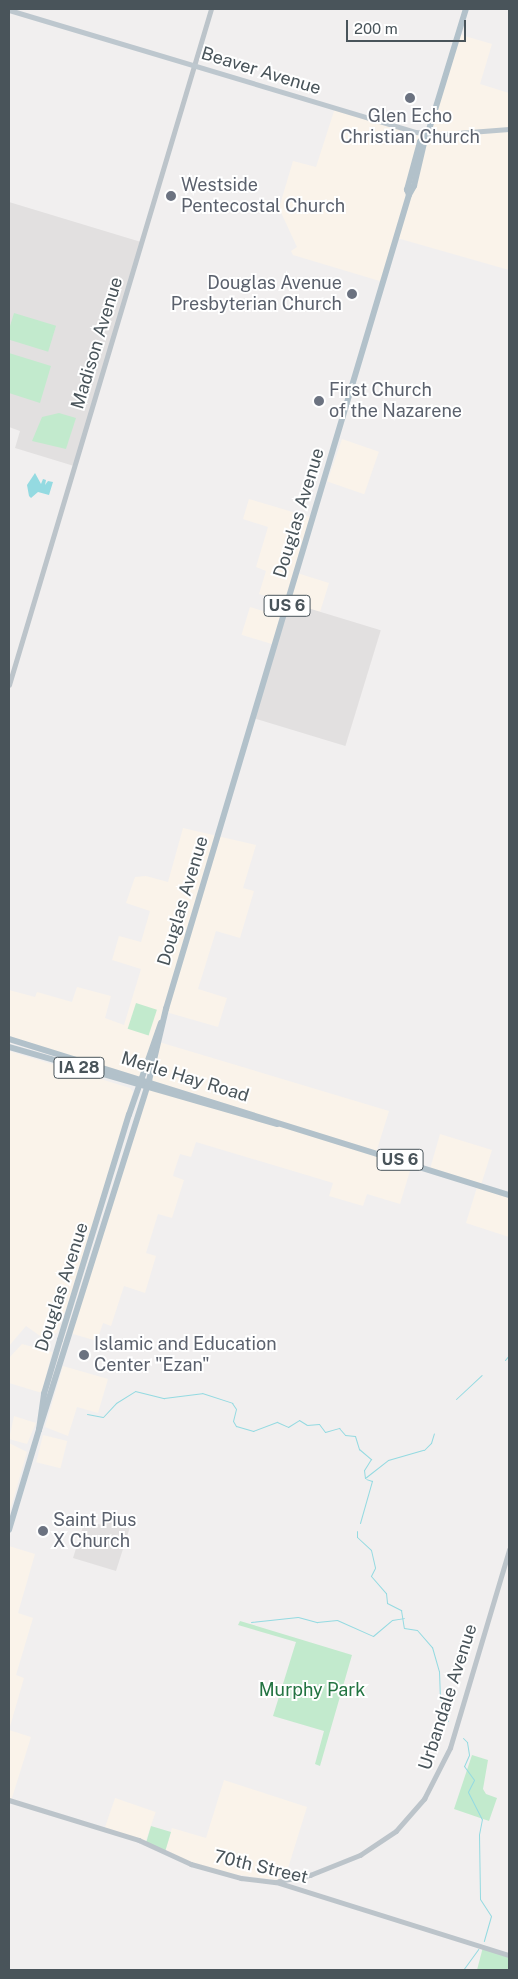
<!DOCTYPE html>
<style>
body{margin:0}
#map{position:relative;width:518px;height:1979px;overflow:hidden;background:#f1efef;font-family:"Public Sans",sans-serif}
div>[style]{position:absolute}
.commercial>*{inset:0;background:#faf3ea;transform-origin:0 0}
.education>*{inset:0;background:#e2e0e0;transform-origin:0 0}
.green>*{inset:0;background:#c2eacd;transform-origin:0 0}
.water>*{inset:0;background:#94dae1}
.stream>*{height:1px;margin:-0.5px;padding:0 0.5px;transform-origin:0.5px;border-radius:0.5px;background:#94dae1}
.tertiary>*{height:4.5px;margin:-2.25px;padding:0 2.25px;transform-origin:2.25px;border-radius:2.25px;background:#bcc4ca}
.secondary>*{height:5px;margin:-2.5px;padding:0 2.5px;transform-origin:2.5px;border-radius:2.5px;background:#bdc7ce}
.primary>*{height:5.5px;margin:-2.75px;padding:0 2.75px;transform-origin:2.75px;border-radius:2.75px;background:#b2c1ca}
.dots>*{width:14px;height:14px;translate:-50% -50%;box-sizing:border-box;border:2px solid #fff;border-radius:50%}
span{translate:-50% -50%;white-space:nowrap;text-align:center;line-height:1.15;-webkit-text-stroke:4px #fff;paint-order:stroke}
.shield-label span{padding:1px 4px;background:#fff;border:1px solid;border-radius:4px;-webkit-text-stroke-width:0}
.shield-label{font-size:16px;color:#49545a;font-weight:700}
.street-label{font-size:18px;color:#49545a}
.worship-label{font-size:18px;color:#5b616d}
.left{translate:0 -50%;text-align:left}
.right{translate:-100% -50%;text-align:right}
.park-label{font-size:18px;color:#227341}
.frame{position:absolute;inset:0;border:10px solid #49545a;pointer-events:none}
.scale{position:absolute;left:346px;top:20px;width:120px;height:22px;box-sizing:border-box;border:2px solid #49545a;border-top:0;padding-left:6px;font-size:15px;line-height:18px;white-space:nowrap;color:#49545a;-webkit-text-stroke:4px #fff;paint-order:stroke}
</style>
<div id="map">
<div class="commercial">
<i style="clip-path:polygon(458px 34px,492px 44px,480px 84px,509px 93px,509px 270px,397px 238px,383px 282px,293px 255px,291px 251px,297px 247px,279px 208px,293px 161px,316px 167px,335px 108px,428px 133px)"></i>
<i style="left:342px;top:439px;width:39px;height:45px;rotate:19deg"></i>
<i style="clip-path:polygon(249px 499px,313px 518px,297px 573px,329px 583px,320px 612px,259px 594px,266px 571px,256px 567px,268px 527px,243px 519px)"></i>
<i style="left:250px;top:607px;width:34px;height:29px;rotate:17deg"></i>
<i style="clip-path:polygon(183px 828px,256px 845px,243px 888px,254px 891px,240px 938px,216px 931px,198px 989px,227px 998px,218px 1027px,166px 1012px,141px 1079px,9px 1039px,9px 990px,35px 997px,37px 992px,72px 1002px,77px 987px,111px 996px,105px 1018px,124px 1025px,141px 969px,112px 960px,119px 936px,141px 942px,150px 911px,126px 903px,135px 877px,146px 876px,168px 882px)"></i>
<i style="clip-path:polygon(159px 1042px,389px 1111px,376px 1153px,412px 1164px,400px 1204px,367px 1194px,363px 1206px,329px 1196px,333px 1183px,196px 1142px,191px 1157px,180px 1154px,174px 1172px,173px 1176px,184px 1180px,172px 1218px,158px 1214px,146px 1253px,156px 1256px,145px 1293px,124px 1286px,111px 1326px,103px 1323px,97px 1341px,73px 1334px,72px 1329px)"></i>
<i style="clip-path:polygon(9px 1051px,130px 1088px,133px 1092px,76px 1282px,57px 1333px,43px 1338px,26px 1326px,9px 1346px)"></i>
<i style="clip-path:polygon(440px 1134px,492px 1150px,481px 1185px,509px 1195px,509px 1237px,466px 1223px,478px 1184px,430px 1169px)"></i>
<i style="clip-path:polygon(22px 1344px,52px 1352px,42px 1393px,9px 1383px,9px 1358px)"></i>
<i style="clip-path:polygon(63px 1366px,108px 1379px,98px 1413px,77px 1407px,68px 1436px,45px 1427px)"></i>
<i style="clip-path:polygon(14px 1416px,36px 1423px,27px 1444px,9px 1439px)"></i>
<i style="left:43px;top:1435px;width:25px;height:28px;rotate:14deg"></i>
<i style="clip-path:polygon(9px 1443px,27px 1452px,9px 1514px)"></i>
<i style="clip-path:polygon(9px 1546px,35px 1554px,18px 1613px,33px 1618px,16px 1675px,24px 1678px,9px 1730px)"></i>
<i style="clip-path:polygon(9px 1730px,31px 1737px,11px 1801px,9px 1800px)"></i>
<i style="clip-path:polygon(224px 1780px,307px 1807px,284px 1881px,217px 1872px,165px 1852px,172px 1828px,206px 1838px)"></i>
<i style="left:115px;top:1798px;width:43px;height:34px;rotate:19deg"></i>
</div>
<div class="education">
<i style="clip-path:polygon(9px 202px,141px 242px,74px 466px,15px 448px,20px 431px,9px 427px)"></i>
<i style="left:288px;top:602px;width:97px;height:121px;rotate:17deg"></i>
<i style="clip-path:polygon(85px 1520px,105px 1526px,107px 1520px,130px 1527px,116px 1571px,73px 1558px)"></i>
</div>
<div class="green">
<i style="left:14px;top:313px;width:44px;height:27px;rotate:17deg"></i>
<i style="clip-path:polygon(9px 353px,51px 366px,40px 403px,9px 393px)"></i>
<i style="clip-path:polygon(59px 413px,76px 418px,66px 449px,32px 441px,42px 417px)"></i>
<i style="left:136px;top:1003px;width:22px;height:27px;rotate:18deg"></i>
<i style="clip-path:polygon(240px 1621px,352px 1655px,320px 1766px,315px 1764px,324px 1731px,273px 1716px,296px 1642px,238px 1625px)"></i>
<i style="clip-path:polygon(472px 1755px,488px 1760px,483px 1789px,486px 1794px,497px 1798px,489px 1821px,454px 1809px)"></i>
<i style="clip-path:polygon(151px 1826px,171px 1832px,165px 1852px,146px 1843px)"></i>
<i style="clip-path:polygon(483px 1947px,509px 1955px,509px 1970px,477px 1970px)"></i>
</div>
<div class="water">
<i style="clip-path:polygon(35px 473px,41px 484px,43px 479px,46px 480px,45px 485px,48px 481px,53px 482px,49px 495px,38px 492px,31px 498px,29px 496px,27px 485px)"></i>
</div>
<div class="stream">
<i style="left:505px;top:1360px;width:6px;rotate:-51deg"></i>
<i style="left:456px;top:1399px;width:35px;rotate:-43deg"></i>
<i style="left:87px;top:1414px;width:16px;rotate:11deg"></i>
<i style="left:103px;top:1417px;width:19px;rotate:-47deg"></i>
<i style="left:116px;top:1403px;width:22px;rotate:-32deg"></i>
<i style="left:135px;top:1391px;width:30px;rotate:14deg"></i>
<i style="left:164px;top:1398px;width:38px;rotate:-7deg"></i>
<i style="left:202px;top:1393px;width:32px;rotate:18deg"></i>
<i style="left:232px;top:1403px;width:7px;rotate:56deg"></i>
<i style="left:236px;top:1409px;width:12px;rotate:104deg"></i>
<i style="left:233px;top:1421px;width:6px;rotate:59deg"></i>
<i style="left:236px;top:1426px;width:18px;rotate:16deg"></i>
<i style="left:253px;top:1431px;width:26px;rotate:-21deg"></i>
<i style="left:277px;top:1422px;width:12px;rotate:24deg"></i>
<i style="left:288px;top:1427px;width:13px;rotate:-32deg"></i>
<i style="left:299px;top:1420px;width:9px;rotate:32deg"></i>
<i style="left:307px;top:1425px;width:12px;rotate:-5deg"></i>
<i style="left:319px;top:1424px;width:10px;rotate:53deg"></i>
<i style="left:325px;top:1432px;width:15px;rotate:-16deg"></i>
<i style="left:339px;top:1428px;width:9px;rotate:49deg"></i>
<i style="left:345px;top:1435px;width:10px;rotate:6deg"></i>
<i style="left:355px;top:1436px;width:14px;rotate:73deg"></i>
<i style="left:359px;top:1449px;width:16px;rotate:40deg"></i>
<i style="left:371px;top:1459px;width:13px;rotate:122deg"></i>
<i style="left:364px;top:1470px;width:8px;rotate:83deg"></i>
<i style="left:365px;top:1478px;width:29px;rotate:-38deg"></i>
<i style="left:388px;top:1460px;width:37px;rotate:-16deg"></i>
<i style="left:424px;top:1450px;width:10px;rotate:-45deg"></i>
<i style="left:431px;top:1443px;width:10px;rotate:-73deg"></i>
<i style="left:360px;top:1523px;width:44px;rotate:-74.1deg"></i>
<i style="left:372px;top:1481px;width:6px;rotate:-162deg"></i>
<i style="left:357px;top:1531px;width:6px;rotate:90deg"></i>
<i style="left:357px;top:1537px;width:19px;rotate:43deg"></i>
<i style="left:371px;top:1550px;width:18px;rotate:77deg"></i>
<i style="left:375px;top:1568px;width:9px;rotate:117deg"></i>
<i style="left:371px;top:1576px;width:23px;rotate:49deg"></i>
<i style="left:386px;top:1593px;width:10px;rotate:84deg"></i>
<i style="left:387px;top:1603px;width:16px;rotate:27deg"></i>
<i style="left:401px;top:1610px;width:18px;rotate:81deg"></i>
<i style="left:404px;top:1628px;width:13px;rotate:9deg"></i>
<i style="left:417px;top:1630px;width:23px;rotate:49deg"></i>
<i style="left:432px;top:1647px;width:25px;rotate:74deg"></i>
<i style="left:439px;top:1671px;width:27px;rotate:88deg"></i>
<i style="left:440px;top:1698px;width:24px;rotate:71deg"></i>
<i style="left:251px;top:1622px;width:47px;rotate:-6.1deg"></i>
<i style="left:298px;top:1617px;width:20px;rotate:15deg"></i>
<i style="left:317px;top:1622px;width:20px;rotate:-6deg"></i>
<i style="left:337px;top:1620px;width:39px;rotate:24deg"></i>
<i style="left:373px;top:1636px;width:25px;rotate:-40deg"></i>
<i style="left:392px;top:1620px;width:12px;rotate:-9deg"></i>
<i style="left:463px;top:1738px;width:6px;rotate:45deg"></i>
<i style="left:467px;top:1742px;width:13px;rotate:81deg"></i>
<i style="left:469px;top:1755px;width:12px;rotate:114deg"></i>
<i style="left:464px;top:1766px;width:17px;rotate:54deg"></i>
<i style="left:474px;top:1780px;width:13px;rotate:117deg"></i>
<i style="left:468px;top:1792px;width:30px;rotate:63deg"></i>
<i style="left:482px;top:1819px;width:15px;rotate:101deg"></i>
<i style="left:479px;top:1834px;width:65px;rotate:89.1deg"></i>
<i style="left:480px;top:1899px;width:20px;rotate:57deg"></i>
<i style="left:491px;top:1916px;width:26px;rotate:106deg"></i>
<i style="left:463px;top:1970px;width:26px;rotate:-54deg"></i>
</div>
<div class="tertiary">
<i style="left:9px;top:685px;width:706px;rotate:-73.36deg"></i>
<i style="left:9px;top:1800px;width:136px;rotate:17.1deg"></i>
<i style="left:139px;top:1840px;width:57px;rotate:24.8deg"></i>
<i style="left:191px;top:1864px;width:52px;rotate:15.6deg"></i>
<i style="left:241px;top:1878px;width:35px;rotate:7deg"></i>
<i style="left:276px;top:1882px;width:244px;rotate:17.4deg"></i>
<i style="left:279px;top:1881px;width:32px;rotate:-11deg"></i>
<i style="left:310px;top:1875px;width:54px;rotate:-21.8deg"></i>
<i style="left:360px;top:1855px;width:43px;rotate:-33.7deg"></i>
<i style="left:396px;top:1831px;width:43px;rotate:-48.8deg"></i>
<i style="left:424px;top:1799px;width:57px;rotate:-63deg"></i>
<i style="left:450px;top:1748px;width:207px;rotate:-73.4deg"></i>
</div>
<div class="secondary">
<i style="left:9px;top:10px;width:424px;rotate:16.7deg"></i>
<i style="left:415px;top:132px;width:29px;rotate:4deg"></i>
<i style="left:444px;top:134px;width:65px;rotate:-4.4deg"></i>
</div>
<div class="primary">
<i style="left:409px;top:195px;width:5px;rotate:-112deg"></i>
<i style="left:407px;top:190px;width:50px;rotate:-74.8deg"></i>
<i style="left:420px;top:142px;width:12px;rotate:-48deg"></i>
<i style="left:428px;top:133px;width:130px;rotate:-73deg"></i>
<i style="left:9px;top:1039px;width:524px;rotate:17.33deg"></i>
<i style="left:9px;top:1047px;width:279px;rotate:16deg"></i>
<i style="left:39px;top:1430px;width:366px;rotate:-72.5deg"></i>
<i style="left:149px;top:1081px;width:74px;rotate:-76.7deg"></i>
<i style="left:166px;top:1009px;width:849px;rotate:-73.38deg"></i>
<i style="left:409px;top:195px;width:10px;rotate:-61deg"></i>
<i style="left:414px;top:186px;width:48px;rotate:-76.8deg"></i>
<i style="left:9px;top:1530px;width:104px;rotate:-73.3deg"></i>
<i style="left:39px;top:1430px;width:36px;rotate:-82deg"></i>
<i style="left:44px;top:1394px;width:56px;rotate:-73.5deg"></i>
<i style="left:60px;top:1340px;width:235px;rotate:-73deg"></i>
<i style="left:129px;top:1115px;width:97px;rotate:-70.8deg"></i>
</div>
<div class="dots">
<i style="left:410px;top:98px;background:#6b7280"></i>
<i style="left:171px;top:196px;background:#6b7280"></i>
<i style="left:352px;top:294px;background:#6b7280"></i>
<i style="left:319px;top:401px;background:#6b7280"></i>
<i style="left:84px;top:1355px;background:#6b7280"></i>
<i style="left:43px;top:1531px;background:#6b7280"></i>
</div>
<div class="shield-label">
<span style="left:287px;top:606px">US 6</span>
<span style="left:79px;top:1068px">IA 28</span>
<span style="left:400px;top:1160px">US 6</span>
</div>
<div class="street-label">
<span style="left:261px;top:71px;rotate:17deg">Beaver Avenue</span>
<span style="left:97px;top:343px;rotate:-73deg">Madison Avenue</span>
<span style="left:299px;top:513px;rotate:-73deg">Douglas Avenue</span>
<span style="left:183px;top:901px;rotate:-73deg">Douglas Avenue</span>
<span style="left:185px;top:1077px;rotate:17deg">Merle Hay Road</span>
<span style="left:62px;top:1287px;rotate:-72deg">Douglas Avenue</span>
<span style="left:448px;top:1697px;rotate:-72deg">Urbandale Avenue</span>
<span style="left:261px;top:1867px;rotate:13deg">70th Street</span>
</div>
<div class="worship-label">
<span style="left:410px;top:127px">Glen Echo<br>Christian Church</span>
<span class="left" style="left:181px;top:196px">Westside<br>Pentecostal Church</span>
<span class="right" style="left:342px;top:294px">Douglas Avenue<br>Presbyterian Church</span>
<span class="left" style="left:329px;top:401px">First Church<br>of the Nazarene</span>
<span class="left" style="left:94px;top:1355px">Islamic and Education<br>Center "Ezan"</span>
<span class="left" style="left:53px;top:1531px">Saint Pius<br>X Church</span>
</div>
<div class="park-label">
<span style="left:312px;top:1690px">Murphy Park</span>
</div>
<div class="frame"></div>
<div class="scale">200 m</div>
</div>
